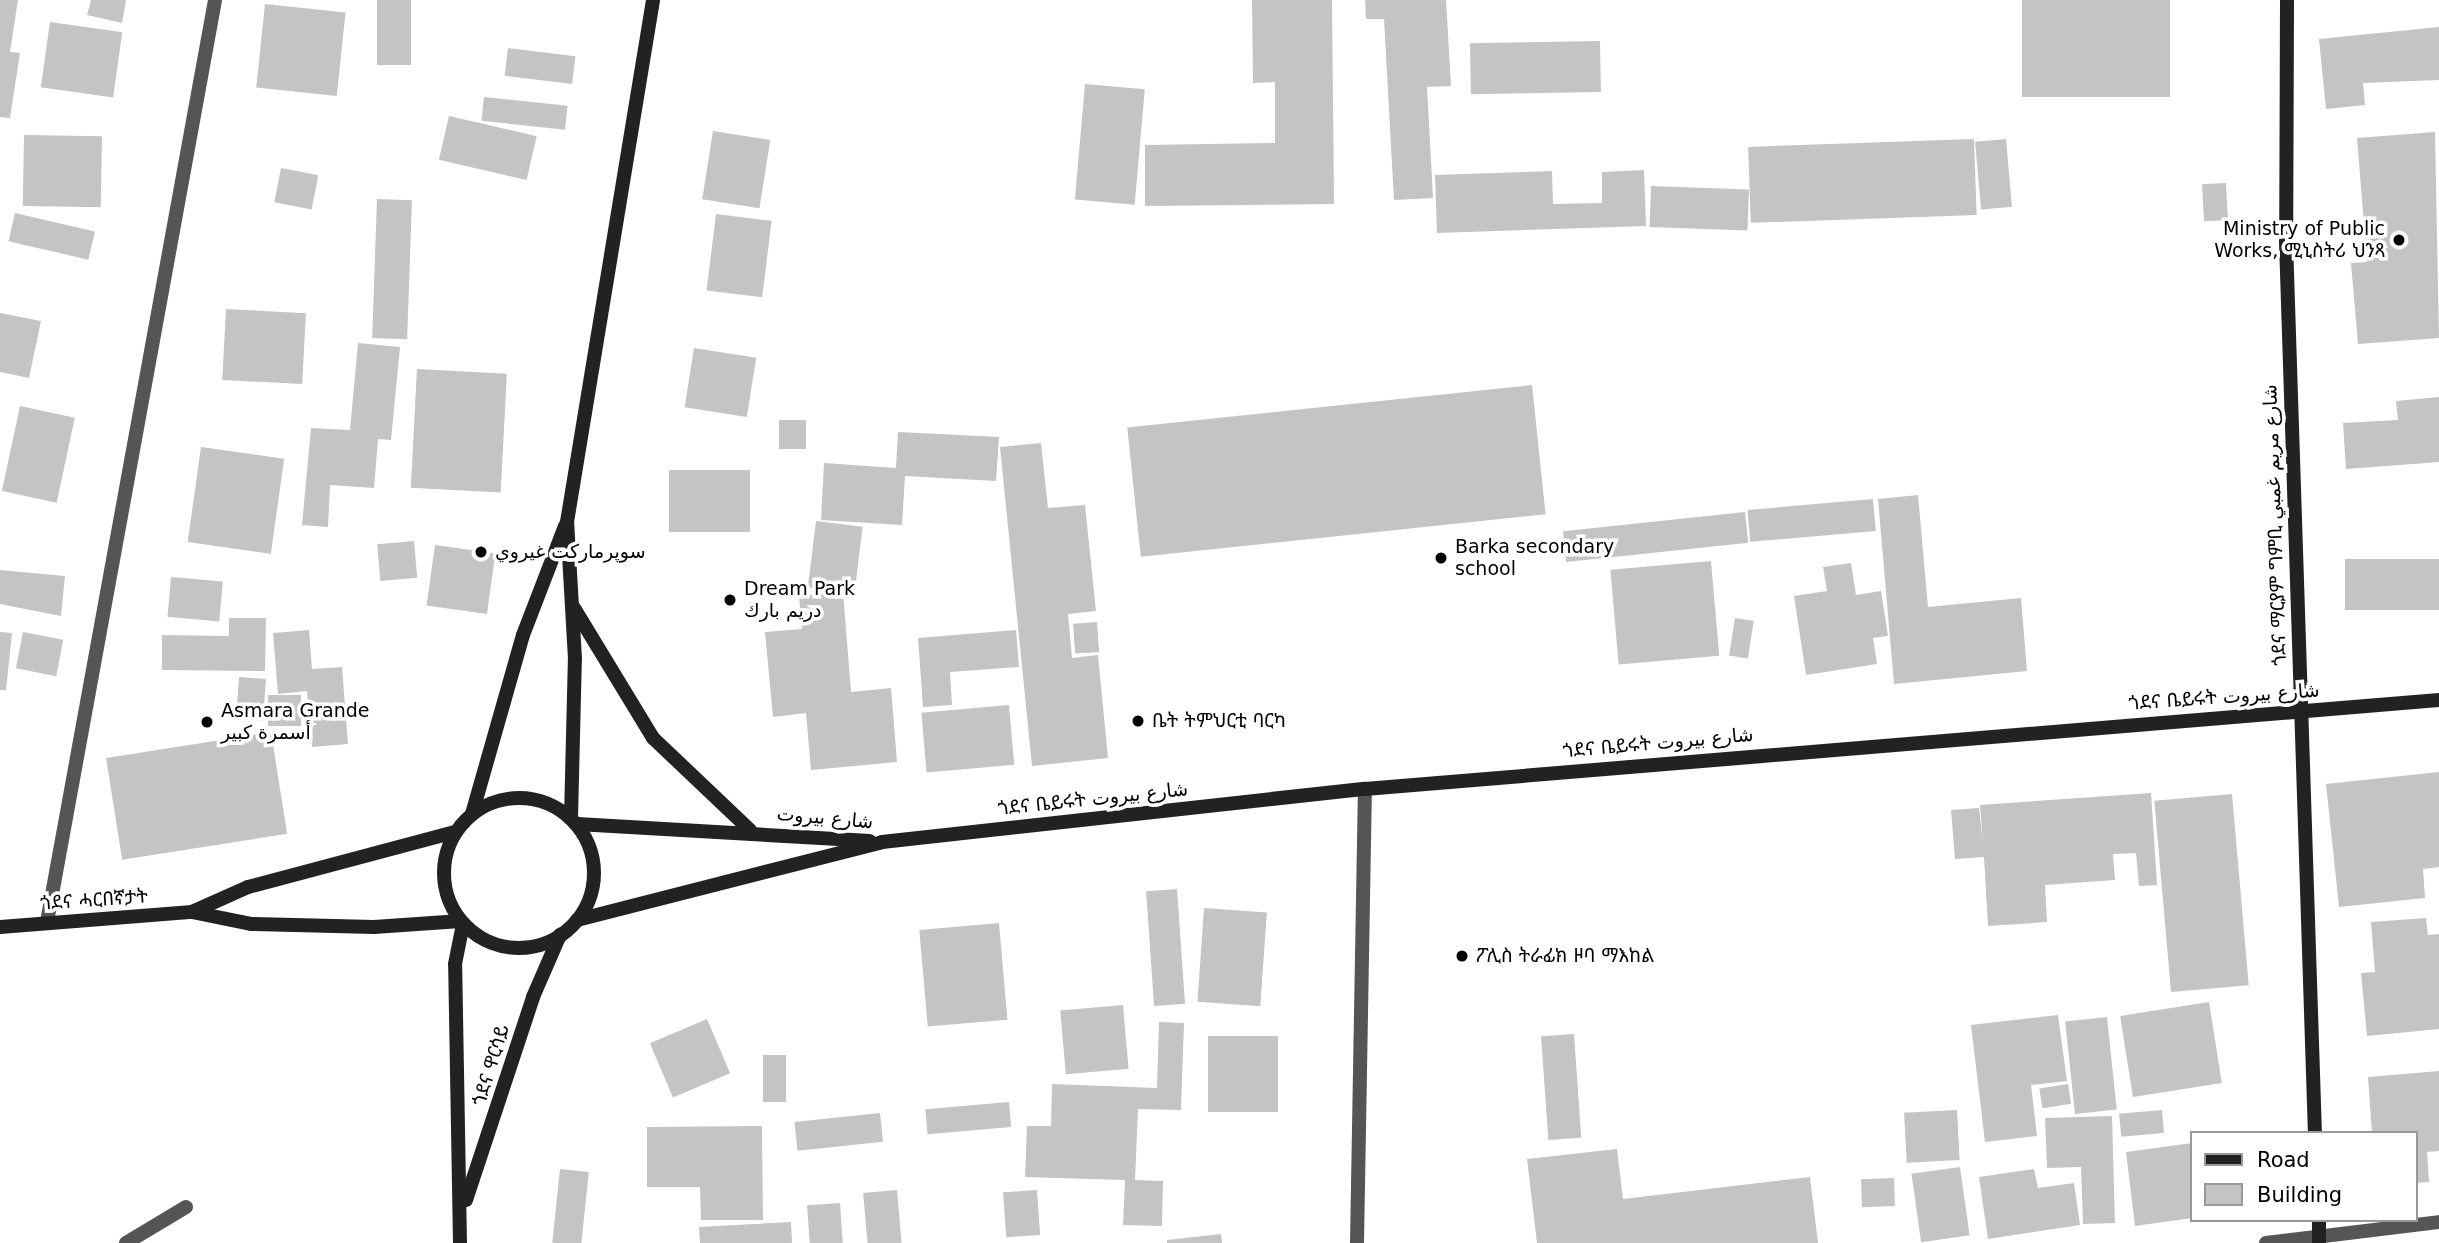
<!DOCTYPE html>
<meta charset="utf-8">
<style>
body{margin:0}
#map{position:relative;width:2439px;height:1243px;overflow:hidden;background:#fff;font-family:"DejaVu Sans",Cairo,"Noto Sans Ethiopic",sans-serif}
div>[style]{position:absolute}
.building>*{inset:0;background:#c4c4c4;transform-origin:0 0}
.lane>*{height:14px;margin:-7px;padding:0 7px;transform-origin:7px;border-radius:7px;background:#555}
.street>*{height:14px;margin:-7px;padding:0 7px;transform-origin:7px;border-radius:7px;background:#555}
.secondary>*{height:14px;margin:-7px;padding:0 7px;transform-origin:7px;border-radius:7px;background:#222}
.secondary>.ring{margin:-7px;padding:0;box-sizing:content-box;background:none;border:14px solid #222;border-radius:50%}
.dots>*{width:19px;height:19px;translate:-50% -50%;box-sizing:border-box;border:4px solid #fff;border-radius:50%}
span{translate:-50% -50%;white-space:nowrap;text-align:center;line-height:1.15;-webkit-text-stroke:7px #fff;paint-order:stroke}
.poi-label{font-size:19px;color:#000}
.right{translate:-100% -50%;text-align:right}
.left{translate:0 -50%;text-align:left}
.street-label{font-size:19px;color:#000}
.legend{position:absolute;left:2190px;top:1131px;width:228px;height:91px;box-sizing:border-box;background:#fff;border:2px solid #999;margin:0;padding:9px 12px;list-style:none;font-size:21px;color:#000}
.legend li{display:flex;align-items:center;gap:14px;height:35px}
.legend b{width:35px;border:2px solid #999}
</style>
<div id="map">
<div class="building">
<i style="clip-path:polygon(0 0,18px 0,10px 52px,20px 53px,10px 118px,0 117px)"></i>
<i style="clip-path:polygon(91px 0,126px 0,122px 23px,87px 15px)"></i>
<i style="left:377px;top:0;width:34px;height:65px"></i>
<i style="clip-path:polygon(1252px 0,1332px 0,1334px 204px,1145px 206px,1145px 145px,1275px 143px,1275px 82px,1253px 83px)"></i>
<i style="clip-path:polygon(1365px 0,1446px 0,1451px 86px,1427px 87px,1433px 198px,1394px 200px,1384px 19px,1366px 19px)"></i>
<i style="left:2022px;top:0;width:148px;height:97px"></i>
<i style="left:265px;top:4px;width:81px;height:84px;rotate:6deg"></i>
<i style="left:50px;top:22px;width:73px;height:66px;rotate:8deg"></i>
<i style="clip-path:polygon(2439px 27px,2439px 80px,2363px 83px,2365px 105px,2326px 109px,2319px 39px)"></i>
<i style="left:1600px;top:41px;width:51px;height:130px;rotate:89deg"></i>
<i style="left:508px;top:48px;width:68px;height:28px;rotate:7deg"></i>
<i style="left:1085px;top:84px;width:60px;height:116px;rotate:5deg"></i>
<i style="left:484px;top:97px;width:84px;height:24px;rotate:6deg"></i>
<i style="left:449px;top:116px;width:90px;height:45px;rotate:13deg"></i>
<i style="left:713px;top:131px;width:58px;height:69px;rotate:9deg"></i>
<i style="clip-path:polygon(2435px 132px,2439px 338px,2358px 344px,2351px 263px,2367px 262px,2357px 138px)"></i>
<i style="left:24px;top:135px;width:78px;height:71px;rotate:1deg"></i>
<i style="left:1974px;top:139px;width:76px;height:226px;rotate:88deg"></i>
<i style="left:2006px;top:139px;width:68px;height:31px;rotate:85deg"></i>
<i style="left:281px;top:168px;width:38px;height:35px;rotate:11deg"></i>
<i style="clip-path:polygon(1644px 170px,1646px 226px,1437px 233px,1435px 175px,1552px 171px,1553px 204px,1602px 203px,1602px 172px)"></i>
<i style="left:2226px;top:183px;width:37px;height:24px;rotate:87deg"></i>
<i style="left:1651px;top:186px;width:98px;height:41px;rotate:2deg"></i>
<i style="left:377px;top:199px;width:35px;height:139px;rotate:2deg"></i>
<i style="left:15px;top:213px;width:82px;height:29px;rotate:13deg"></i>
<i style="left:716px;top:214px;width:56px;height:77px;rotate:7deg"></i>
<i style="left:226px;top:309px;width:80px;height:71px;rotate:3deg"></i>
<i style="clip-path:polygon(0 313px,41px 321px,29px 378px,0 372px)"></i>
<i style="clip-path:polygon(358px 343px,400px 347px,391px 440px,378px 439px,374px 488px,330px 485px,328px 527px,302px 525px,311px 428px,350px 430px)"></i>
<i style="left:694px;top:348px;width:63px;height:60px;rotate:9deg"></i>
<i style="left:417px;top:369px;width:90px;height:119px;rotate:3deg"></i>
<i style="left:1532px;top:385px;width:130px;height:407px;rotate:84deg"></i>
<i style="clip-path:polygon(2439px 397px,2439px 462px,2346px 469px,2343px 423px,2398px 420px,2396px 401px)"></i>
<i style="left:20px;top:406px;width:56px;height:87px;rotate:12deg"></i>
<i style="left:779px;top:420px;width:27px;height:29px"></i>
<i style="clip-path:polygon(898px 432px,999px 437px,996px 481px,905px 476px,902px 525px,821px 520px,824px 463px,896px 468px)"></i>
<i style="clip-path:polygon(1041px 443px,1048px 508px,1085px 505px,1096px 611px,1068px 614px,1072px 658px,1098px 655px,1108px 758px,1032px 766px,1000px 447px)"></i>
<i style="left:201px;top:447px;width:84px;height:96px;rotate:8deg"></i>
<i style="left:669px;top:470px;width:81px;height:62px"></i>
<i style="clip-path:polygon(1918px 495px,1928px 607px,2021px 598px,2027px 671px,1894px 684px,1878px 499px)"></i>
<i style="left:1873px;top:499px;width:32px;height:126px;rotate:85deg"></i>
<i style="left:1745px;top:512px;width:31px;height:183px;rotate:84deg"></i>
<i style="left:816px;top:521px;width:47px;height:67px;rotate:7deg"></i>
<i style="left:414px;top:541px;width:37px;height:37px;rotate:85deg"></i>
<i style="left:435px;top:545px;width:61px;height:61px;rotate:8deg"></i>
<i style="left:2439px;top:559px;width:51px;height:94px;rotate:90deg"></i>
<i style="left:1711px;top:561px;width:95px;height:101px;rotate:85deg"></i>
<i style="clip-path:polygon(1851px 563px,1856px 595px,1881px 591px,1888px 636px,1873px 638px,1877px 664px,1806px 675px,1794px 596px,1827px 591px,1823px 567px)"></i>
<i style="clip-path:polygon(0 570px,65px 576px,61px 616px,0 604px)"></i>
<i style="left:171px;top:577px;width:52px;height:40px;rotate:5deg"></i>
<i style="clip-path:polygon(843px 592px,851px 692px,891px 688px,897px 762px,811px 770px,806px 713px,773px 717px,765px 632px,802px 629px,799px 596px)"></i>
<i style="clip-path:polygon(229px 618px,266px 618px,265px 671px,162px 670px,162px 635px,229px 636px)"></i>
<i style="left:1735px;top:618px;width:19px;height:38px;rotate:9deg"></i>
<i style="left:1097px;top:622px;width:30px;height:24px;rotate:86deg"></i>
<i style="clip-path:polygon(309px 630px,312px 669px,342px 667px,348px 744px,312px 747px,307px 691px,278px 694px,273px 633px)"></i>
<i style="clip-path:polygon(1016px 630px,1019px 667px,950px 672px,952px 705px,923px 707px,918px 638px)"></i>
<i style="clip-path:polygon(0 632px,12px 633px,6px 690px,0 690px)"></i>
<i style="left:23px;top:632px;width:41px;height:37px;rotate:11deg"></i>
<i style="left:239px;top:677px;width:27px;height:42px;rotate:4deg"></i>
<i style="left:301px;top:695px;width:31px;height:33px;rotate:90deg"></i>
<i style="left:1009px;top:705px;width:60px;height:88px;rotate:85deg"></i>
<i style="left:271px;top:732px;width:103px;height:167px;rotate:81deg"></i>
<i style="clip-path:polygon(2439px 772px,2439px 867px,2423px 869px,2425px 898px,2339px 907px,2326px 784px)"></i>
<i style="clip-path:polygon(2151px 793px,2157px 885px,2139px 886px,2136px 853px,2113px 854px,2115px 880px,2045px 885px,2047px 922px,1988px 926px,1984px 857px,1955px 859px,1951px 810px,1979px 808px,1983px 843px,1980px 805px)"></i>
<i style="left:2232px;top:794px;width:192px;height:78px;rotate:85deg"></i>
<i style="left:1177px;top:889px;width:115px;height:31px;rotate:86deg"></i>
<i style="left:1204px;top:908px;width:63px;height:94px;rotate:4deg"></i>
<i style="clip-path:polygon(2426px 918px,2428px 935px,2439px 934px,2439px 1029px,2367px 1036px,2361px 973px,2375px 972px,2371px 922px)"></i>
<i style="left:999px;top:923px;width:97px;height:80px;rotate:85deg"></i>
<i style="left:2209px;top:1002px;width:82px;height:90px;rotate:81deg"></i>
<i style="left:1123px;top:1005px;width:64px;height:63px;rotate:85deg"></i>
<i style="clip-path:polygon(2058px 1015px,2067px 1081px,2031px 1085px,2037px 1136px,1985px 1142px,1971px 1025px)"></i>
<i style="left:2107px;top:1017px;width:93px;height:42px;rotate:84deg"></i>
<i style="left:707px;top:1019px;width:59px;height:62px;rotate:67deg"></i>
<i style="clip-path:polygon(1159px 1022px,1184px 1023px,1181px 1110px,1138px 1109px,1135px 1180px,1163px 1181px,1162px 1226px,1123px 1225px,1125px 1180px,1025px 1177px,1027px 1126px,1051px 1126px,1052px 1084px,1157px 1088px)"></i>
<i style="left:1574px;top:1034px;width:104px;height:33px;rotate:86deg"></i>
<i style="left:1208px;top:1036px;width:70px;height:76px"></i>
<i style="left:763px;top:1055px;width:23px;height:47px"></i>
<i style="clip-path:polygon(2439px 1071px,2439px 1151px,2427px 1152px,2429px 1182px,2416px 1183px,2416px 1133px,2372px 1133px,2368px 1077px)"></i>
<i style="left:2068px;top:1084px;width:20px;height:29px;rotate:81deg"></i>
<i style="left:1009px;top:1102px;width:25px;height:84px;rotate:85deg"></i>
<i style="left:1957px;top:1110px;width:50px;height:53px;rotate:87deg"></i>
<i style="left:2162px;top:1110px;width:23px;height:43px;rotate:85deg"></i>
<i style="left:880px;top:1113px;width:29px;height:86px;rotate:84deg"></i>
<i style="clip-path:polygon(2112px 1116px,2115px 1223px,2083px 1224px,2081px 1167px,2047px 1168px,2045px 1118px)"></i>
<i style="clip-path:polygon(762px 1126px,763px 1220px,701px 1220px,700px 1187px,647px 1187px,647px 1127px)"></i>
<i style="clip-path:polygon(2192px 1143px,2192px 1218px,2135px 1226px,2126px 1152px)"></i>
<i style="clip-path:polygon(1617px 1149px,1623px 1199px,1810px 1177px,1818px 1243px,1537px 1243px,1527px 1159px)"></i>
<i style="left:1960px;top:1167px;width:69px;height:49px;rotate:82deg"></i>
<i style="left:560px;top:1169px;width:29px;height:74px;rotate:6deg"></i>
<i style="clip-path:polygon(2034px 1169px,2038px 1188px,2074px 1183px,2080px 1225px,1988px 1239px,1979px 1177px)"></i>
<i style="left:1894px;top:1178px;width:28px;height:33px;rotate:88deg"></i>
<i style="left:897px;top:1190px;width:53px;height:34px;rotate:85deg"></i>
<i style="left:1037px;top:1190px;width:45px;height:34px;rotate:86deg"></i>
<i style="left:840px;top:1203px;width:40px;height:33px;rotate:86deg"></i>
<i style="clip-path:polygon(791px 1222px,792px 1243px,700px 1243px,699px 1227px)"></i>
<i style="clip-path:polygon(1221px 1234px,1222px 1243px,1167px 1243px,1167px 1240px)"></i>
</div>
<div class="lane">
<i style="left:126px;top:1243px;width:70px;rotate:-31deg"></i>
</div>
<div class="street">
<i style="left:47px;top:922px;width:937px;rotate:-79.67deg"></i>
<i style="left:1357px;top:1243px;width:454px;rotate:-89deg"></i>
<i style="left:2266px;top:1243px;width:174px;rotate:-6.9deg"></i>
</div>
<div class="secondary">
<i style="left:2287px;top:0;width:242px;rotate:90.2deg"></i>
<i style="left:2286px;top:242px;width:891px;rotate:88.14deg"></i>
<i style="left:574px;top:608px;width:152px;rotate:58.7deg"></i>
<i style="left:653px;top:738px;width:134px;rotate:43.5deg"></i>
<i class="ring" style="left:444px;top:798px;width:136px;height:136px"></i>
<i style="left:472px;top:814px;width:186px;rotate:-74.1deg"></i>
<i style="left:523px;top:635px;width:117px;rotate:-68.9deg"></i>
<i style="left:571px;top:818px;width:159px;rotate:-88.6deg"></i>
<i style="left:575px;top:659px;width:137px;rotate:-93.3deg"></i>
<i style="left:567px;top:522px;width:529px;rotate:-80.64deg"></i>
<i style="left:577px;top:824px;width:293px;rotate:3.3deg"></i>
<i style="left:192px;top:912px;width:61px;rotate:-24.1deg"></i>
<i style="left:248px;top:887px;width:214px;rotate:-14.9deg"></i>
<i style="left:577px;top:920px;width:315px;rotate:-14.3deg"></i>
<i style="left:882px;top:842px;width:486px;rotate:-6.3deg"></i>
<i style="left:1365px;top:789px;width:1078px;rotate:-4.74deg"></i>
<i style="left:0;top:927px;width:193px;rotate:-4.5deg"></i>
<i style="left:192px;top:912px;width:60px;rotate:11.5deg"></i>
<i style="left:251px;top:924px;width:123px;rotate:1.4deg"></i>
<i style="left:374px;top:927px;width:87px;rotate:-3.9deg"></i>
<i style="left:466px;top:1200px;width:214px;rotate:-71.7deg"></i>
<i style="left:533px;top:997px;width:68px;rotate:-66.5deg"></i>
<i style="left:2319px;top:1220px;width:23px;rotate:90deg"></i>
<i style="left:460px;top:1243px;width:279px;rotate:-91deg"></i>
<i style="left:455px;top:964px;width:41px;rotate:-78.7deg"></i>
</div>
<div class="dots">
<i style="left:2399px;top:240px;background:#000"></i>
<i style="left:481px;top:552px;background:#000"></i>
<i style="left:1441px;top:558px;background:#000"></i>
<i style="left:730px;top:600px;background:#000"></i>
<i style="left:1138px;top:721px;background:#000"></i>
<i style="left:207px;top:722px;background:#000"></i>
<i style="left:1462px;top:956px;background:#000"></i>
</div>
<div class="poi-label">
<span class="right" style="left:2385px;top:240px">Ministry of Public<br>Works, ሚኒስትሪ ህንጻ</span>
<span class="left" style="left:1455px;top:558px">Barka secondary<br>school</span>
<span class="left" style="left:495px;top:552px">سوپرمارکت غيروي</span>
<span class="left" style="left:744px;top:600px">Dream Park<br>دريم بارك</span>
<span class="left" style="left:221px;top:722px">Asmara Grande<br>أسمرة كبير</span>
<span class="left" style="left:1152px;top:721px">ቤት ትምህርቲ ባርካ</span>
<span class="left" style="left:1476px;top:956px">ፖሊስ ትራፊክ ዞባ ማእከል</span>
</div>
<div class="street-label">
<span style="left:2275px;top:525px;rotate:-92deg">ጎደና ማርያም ግምቢ شارع مريم غمبي</span>
<span style="left:2224px;top:697px;rotate:-4deg">ጎደና ቤይሩት شارع بيروت</span>
<span style="left:1658px;top:743px;rotate:-5deg">ጎደና ቤይሩት شارع بيروت</span>
<span style="left:1093px;top:799px;rotate:-6deg">ጎደና ቤይሩት شارع بيروت</span>
<span style="left:825px;top:818px;rotate:5deg">شارع بيروت</span>
<span style="left:94px;top:900px;rotate:-4deg">ጎደና ሓርበኛታት</span>
<span style="left:491px;top:1065px;rotate:-73deg">ጎደና ዋርሳይ</span>
</div>
<ul class="legend">
<li><b style="height:9px;background:#222"></b>Road</li>
<li><b style="height:19px;background:#c4c4c4"></b>Building</li>
</ul>
</div>
